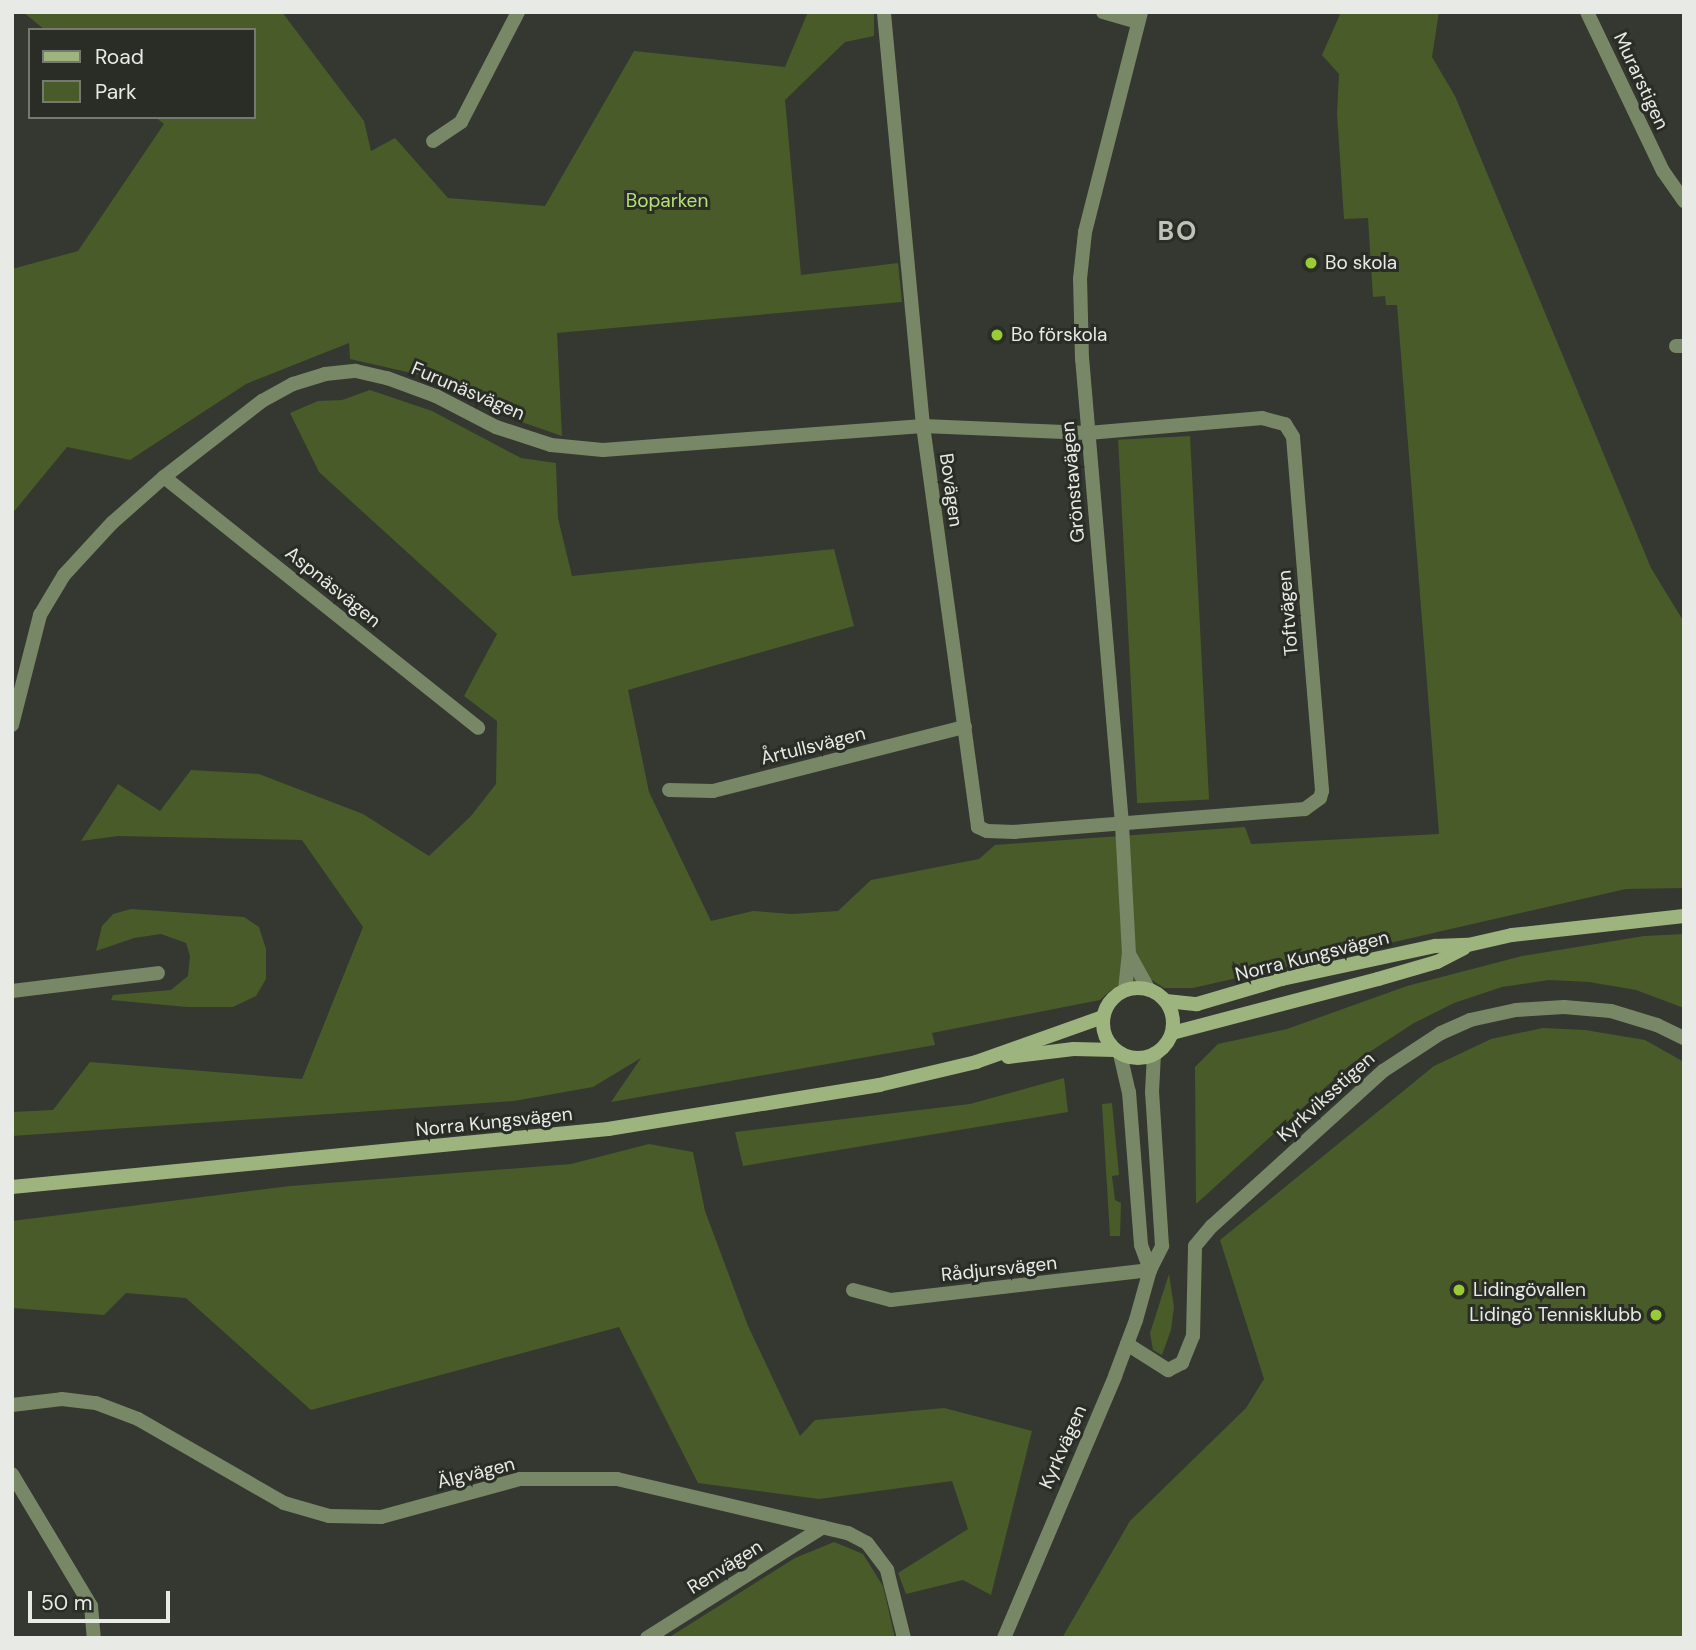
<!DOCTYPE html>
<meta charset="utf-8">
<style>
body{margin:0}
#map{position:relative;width:1696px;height:1650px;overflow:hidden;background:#343830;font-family:"DM Sans",sans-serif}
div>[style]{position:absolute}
.green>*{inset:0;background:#485b29;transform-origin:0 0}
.minor>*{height:14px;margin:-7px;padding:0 7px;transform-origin:7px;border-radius:7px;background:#788765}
.tertiary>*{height:14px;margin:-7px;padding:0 7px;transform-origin:7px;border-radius:7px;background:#788765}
.secondary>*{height:14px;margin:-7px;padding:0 7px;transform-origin:7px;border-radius:7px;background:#9db47e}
.secondary>.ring{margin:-7px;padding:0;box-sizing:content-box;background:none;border:14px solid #9db47e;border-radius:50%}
.dots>*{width:19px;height:19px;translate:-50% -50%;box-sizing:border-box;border:4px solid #2a2d26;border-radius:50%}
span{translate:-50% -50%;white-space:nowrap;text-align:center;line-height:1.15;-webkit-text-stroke:6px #2a2d26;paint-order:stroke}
.street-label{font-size:19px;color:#e7eae5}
.park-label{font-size:19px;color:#b6e174}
.poi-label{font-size:19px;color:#e7eae5}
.left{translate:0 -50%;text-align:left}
.right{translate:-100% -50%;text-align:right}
.district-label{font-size:26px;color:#bec2b9;font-weight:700;letter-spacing:2px}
.frame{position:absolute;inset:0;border:14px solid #e7eae5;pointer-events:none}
.legend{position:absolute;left:28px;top:28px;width:228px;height:91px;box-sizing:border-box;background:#2a2d26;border:2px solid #767972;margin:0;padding:9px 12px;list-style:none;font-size:21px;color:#e7eae5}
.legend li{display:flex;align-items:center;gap:14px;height:35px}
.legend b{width:35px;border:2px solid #767972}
.scale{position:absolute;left:28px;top:1591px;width:142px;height:32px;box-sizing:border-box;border:4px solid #e7eae5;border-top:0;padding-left:9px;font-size:21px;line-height:24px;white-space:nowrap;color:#e7eae5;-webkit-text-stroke:5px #2a2d26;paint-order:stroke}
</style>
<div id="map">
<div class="green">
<i style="clip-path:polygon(23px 12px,282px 12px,364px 121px,371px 151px,395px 138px,448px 198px,545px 206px,634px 51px,785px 67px,808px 12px,874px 12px,874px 36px,845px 42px,785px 100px,801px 275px,898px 263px,902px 302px,557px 333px,562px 436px,510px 418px,451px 382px,350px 359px,349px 343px,246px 384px,130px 460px,67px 447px,12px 514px,12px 269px,78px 251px,164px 124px,155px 117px,254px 117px,254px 30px,45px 30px)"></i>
<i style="clip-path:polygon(1341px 12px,1439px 12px,1432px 57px,1455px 96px,1651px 568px,1684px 622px,1684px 888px,1626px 889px,1193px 988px,1164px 988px,1152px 980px,1111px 990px,1100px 1000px,932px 1033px,935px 1045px,611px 1102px,641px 1058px,593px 1087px,514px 1101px,12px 1136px,12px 1112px,53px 1110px,90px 1062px,302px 1079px,363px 927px,302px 840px,118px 836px,81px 841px,118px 784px,160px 811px,191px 770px,259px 774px,363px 814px,429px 856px,471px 816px,496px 784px,497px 721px,464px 696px,497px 634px,319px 472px,290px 413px,318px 401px,342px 400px,370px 390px,432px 411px,521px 458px,556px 463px,558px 518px,572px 576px,834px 549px,854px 626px,628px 690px,649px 792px,711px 921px,753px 911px,792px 914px,838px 911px,871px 880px,979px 859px,995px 845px,1245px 827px,1251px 844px,1439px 834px,1397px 305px,1386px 305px,1385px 296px,1373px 297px,1368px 218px,1344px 219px,1337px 114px,1339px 74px,1322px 55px)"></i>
<i style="left:1190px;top:436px;width:364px;height:72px;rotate:87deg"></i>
<i style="clip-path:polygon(131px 909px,244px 917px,259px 927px,266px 949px,266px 979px,256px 996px,233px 1007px,187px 1007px,111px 1000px,113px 995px,171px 990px,188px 976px,190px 956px,186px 943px,161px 934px,134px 938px,96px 951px,102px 926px,113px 914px)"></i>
<i style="clip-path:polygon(1684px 934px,1684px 1008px,1636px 990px,1589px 982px,1549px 980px,1502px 987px,1454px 1003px,1414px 1023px,1351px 1064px,1196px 1204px,1195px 1067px,1218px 1044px,1287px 1029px,1407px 986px,1522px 956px,1644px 936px)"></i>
<i style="clip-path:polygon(1543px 1028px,1585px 1030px,1645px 1040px,1684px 1062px,1684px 1638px,1062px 1638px,1130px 1521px,1246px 1408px,1264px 1379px,1220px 1240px,1434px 1066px,1491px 1039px)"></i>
<i style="clip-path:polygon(1064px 1078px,1068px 1112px,743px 1166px,735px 1132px,970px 1104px)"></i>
<i style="clip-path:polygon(1112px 1103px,1119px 1175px,1112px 1176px,1115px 1200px,1121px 1203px,1120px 1236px,1110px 1236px,1102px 1104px)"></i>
<i style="clip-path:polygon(649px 1144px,693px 1152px,705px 1211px,748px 1326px,800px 1436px,815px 1420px,944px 1408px,1032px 1431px,991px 1595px,963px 1580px,906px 1594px,898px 1573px,968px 1529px,952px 1481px,819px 1499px,698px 1483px,619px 1327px,311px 1410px,186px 1298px,126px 1293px,104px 1315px,12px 1308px,12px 1221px,290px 1186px,571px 1164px)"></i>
<i style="clip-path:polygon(1169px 1274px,1174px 1307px,1171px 1330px,1162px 1355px,1153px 1350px,1150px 1333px)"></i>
<i style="clip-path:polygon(834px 1542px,863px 1554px,883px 1586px,895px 1638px,668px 1638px,795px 1558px)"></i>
</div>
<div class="minor">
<i style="left:1103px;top:12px;width:36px;rotate:16deg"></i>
<i style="left:1587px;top:12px;width:176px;rotate:64.5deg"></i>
<i style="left:1663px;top:171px;width:37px;rotate:55deg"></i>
<i style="left:433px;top:141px;width:34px;rotate:-34deg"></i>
<i style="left:461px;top:122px;width:124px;rotate:-62.6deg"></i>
<i style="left:1676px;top:346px;width:8px"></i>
<i style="left:164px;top:477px;width:402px;rotate:38.6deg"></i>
<i style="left:12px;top:725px;width:114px;rotate:-75.7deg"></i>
<i style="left:40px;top:615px;width:47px;rotate:-59deg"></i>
<i style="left:64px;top:575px;width:71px;rotate:-47.3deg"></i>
<i style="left:112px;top:523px;width:69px;rotate:-41.5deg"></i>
<i style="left:164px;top:477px;width:124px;rotate:-37.8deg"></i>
<i style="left:262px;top:401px;width:35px;rotate:-29deg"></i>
<i style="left:293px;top:384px;width:34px;rotate:-17deg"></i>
<i style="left:325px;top:374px;width:31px;rotate:-6deg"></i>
<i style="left:356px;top:371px;width:32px;rotate:13deg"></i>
<i style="left:387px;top:378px;width:52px;rotate:20.2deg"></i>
<i style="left:436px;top:396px;width:68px;rotate:27.3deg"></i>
<i style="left:496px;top:427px;width:58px;rotate:18.1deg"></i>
<i style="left:551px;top:445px;width:52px;rotate:5.5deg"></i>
<i style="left:603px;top:450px;width:321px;rotate:-4.3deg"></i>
<i style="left:923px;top:426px;width:165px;rotate:2.4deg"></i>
<i style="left:1088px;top:433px;width:175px;rotate:-4.9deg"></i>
<i style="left:1262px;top:418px;width:24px;rotate:15deg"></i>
<i style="left:1285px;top:424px;width:15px;rotate:58deg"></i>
<i style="left:1293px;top:437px;width:355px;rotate:85.3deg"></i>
<i style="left:1322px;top:791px;width:7px;rotate:106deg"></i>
<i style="left:1320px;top:798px;width:19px;rotate:144deg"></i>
<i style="left:1305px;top:809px;width:291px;rotate:175.5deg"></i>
<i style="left:1015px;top:832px;width:28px;rotate:-178deg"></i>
<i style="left:987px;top:831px;width:10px;rotate:-156deg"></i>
<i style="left:978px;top:827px;width:405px;rotate:-97.8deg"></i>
<i style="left:923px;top:426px;width:416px;rotate:-95.4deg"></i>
<i style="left:669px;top:790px;width:44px;rotate:1.3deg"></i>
<i style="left:713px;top:791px;width:260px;rotate:-14.3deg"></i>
<i style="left:1129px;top:954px;width:41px;rotate:60.9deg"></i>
<i style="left:1125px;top:990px;width:36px;rotate:-84deg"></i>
<i style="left:1129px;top:954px;width:130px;rotate:-93.1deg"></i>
<i style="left:1122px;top:824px;width:467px;rotate:-94.9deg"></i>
<i style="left:1082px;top:359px;width:80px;rotate:-91.4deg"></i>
<i style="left:1080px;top:279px;width:47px;rotate:-83.9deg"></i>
<i style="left:1085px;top:232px;width:227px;rotate:-75.7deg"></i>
<i style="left:12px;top:991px;width:147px;rotate:-7deg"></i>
<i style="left:853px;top:1290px;width:39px;rotate:15deg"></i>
<i style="left:891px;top:1300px;width:261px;rotate:-6.6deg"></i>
<i style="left:1127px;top:1344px;width:49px;rotate:32.4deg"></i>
<i style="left:1168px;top:1370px;width:16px;rotate:-27deg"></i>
<i style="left:1182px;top:1363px;width:29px;rotate:-68deg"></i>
<i style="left:1193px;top:1336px;width:90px;rotate:-88.7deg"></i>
<i style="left:1195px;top:1246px;width:26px;rotate:-50deg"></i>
<i style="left:1212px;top:1226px;width:231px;rotate:-42.2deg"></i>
<i style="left:1383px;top:1071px;width:69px;rotate:-33.2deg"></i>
<i style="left:1441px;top:1033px;width:32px;rotate:-24deg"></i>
<i style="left:1470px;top:1020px;width:47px;rotate:-12.3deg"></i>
<i style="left:1516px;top:1010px;width:48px;rotate:-3.6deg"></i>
<i style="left:1564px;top:1007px;width:47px;rotate:4.9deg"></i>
<i style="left:1611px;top:1011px;width:48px;rotate:16.9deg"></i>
<i style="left:1657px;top:1025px;width:30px;rotate:26deg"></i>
<i style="left:12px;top:1405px;width:50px;rotate:-6.8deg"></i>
<i style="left:62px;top:1399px;width:34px;rotate:7deg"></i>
<i style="left:96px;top:1403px;width:45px;rotate:20.9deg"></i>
<i style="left:138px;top:1419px;width:168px;rotate:29.9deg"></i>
<i style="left:284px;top:1503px;width:47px;rotate:16.1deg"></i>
<i style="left:329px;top:1516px;width:52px;rotate:1.1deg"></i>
<i style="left:381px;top:1517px;width:144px;rotate:-15.3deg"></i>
<i style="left:520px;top:1479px;width:97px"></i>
<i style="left:617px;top:1479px;width:237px;rotate:13.2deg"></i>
<i style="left:848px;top:1533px;width:21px;rotate:28deg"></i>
<i style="left:867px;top:1543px;width:34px;rotate:53deg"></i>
<i style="left:887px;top:1570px;width:70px;rotate:76deg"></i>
<i style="left:12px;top:1474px;width:154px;rotate:59.1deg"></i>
<i style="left:91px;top:1606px;width:32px;rotate:85deg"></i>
<i style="left:647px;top:1638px;width:208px;rotate:-32.2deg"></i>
</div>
<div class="tertiary">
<i style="left:1120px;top:1054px;width:39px;rotate:77deg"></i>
<i style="left:1129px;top:1092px;width:153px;rotate:85.5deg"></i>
<i style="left:1141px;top:1245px;width:27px;rotate:70deg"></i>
<i style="left:1004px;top:1638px;width:285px;rotate:-67deg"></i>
<i style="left:1115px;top:1376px;width:60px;rotate:-69.4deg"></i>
<i style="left:1136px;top:1320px;width:52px;rotate:-74.4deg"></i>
<i style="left:1150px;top:1270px;width:27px;rotate:-63deg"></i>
<i style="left:1162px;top:1246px;width:154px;rotate:-93.7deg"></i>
<i style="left:1152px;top:1092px;width:37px;rotate:-87deg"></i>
</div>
<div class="secondary">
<i class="ring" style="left:1103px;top:988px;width:56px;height:56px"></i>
<i style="left:1166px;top:1001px;width:31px;rotate:6deg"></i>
<i style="left:1197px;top:1004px;width:89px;rotate:-16.4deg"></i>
<i style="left:1282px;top:979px;width:157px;rotate:-12.2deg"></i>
<i style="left:1435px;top:946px;width:33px;rotate:-2deg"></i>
<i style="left:1468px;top:945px;width:45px;rotate:-12.8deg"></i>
<i style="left:1512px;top:935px;width:173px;rotate:-6.3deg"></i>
<i style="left:1172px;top:1033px;width:213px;rotate:-14.7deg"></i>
<i style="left:1378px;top:979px;width:61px;rotate:-16.1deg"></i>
<i style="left:1437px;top:962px;width:30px;rotate:-27deg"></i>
<i style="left:1008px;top:1057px;width:66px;rotate:-6.9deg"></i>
<i style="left:1074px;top:1049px;width:41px;rotate:1.4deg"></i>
<i style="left:12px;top:1187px;width:599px;rotate:-5.56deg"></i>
<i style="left:608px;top:1129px;width:275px;rotate:-9.2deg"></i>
<i style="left:879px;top:1085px;width:100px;rotate:-13.3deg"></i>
<i style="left:976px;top:1062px;width:135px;rotate:-19.5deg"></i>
</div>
<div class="dots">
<i style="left:1311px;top:263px;background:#98cb36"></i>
<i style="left:997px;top:335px;background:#98cb36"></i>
<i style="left:1459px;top:1290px;background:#98cb36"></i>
<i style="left:1656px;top:1315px;background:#98cb36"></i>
</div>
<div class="street-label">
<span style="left:1641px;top:81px;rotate:65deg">Murarstigen</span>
<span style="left:468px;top:391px;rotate:23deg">Furunäsvägen</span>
<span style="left:1073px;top:482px;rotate:-95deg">Grönstavägen</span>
<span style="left:951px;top:490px;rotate:82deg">Bovägen</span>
<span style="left:333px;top:587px;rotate:39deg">Aspnäsvägen</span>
<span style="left:1288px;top:613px;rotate:-95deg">Toftvägen</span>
<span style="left:813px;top:746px;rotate:-14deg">Årtullsvägen</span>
<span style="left:1312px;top:956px;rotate:-14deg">Norra Kungsvägen</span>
<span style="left:1326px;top:1097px;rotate:-42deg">Kyrkviksstigen</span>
<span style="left:494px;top:1122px;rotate:-6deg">Norra Kungsvägen</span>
<span style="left:999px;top:1269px;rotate:-6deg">Rådjursvägen</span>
<span style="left:1063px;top:1447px;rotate:-66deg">Kyrkvägen</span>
<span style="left:476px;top:1473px;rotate:-14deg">Älgvägen</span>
<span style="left:725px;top:1567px;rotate:-32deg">Renvägen</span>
</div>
<div class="park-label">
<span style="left:667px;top:201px">Boparken</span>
</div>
<div class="poi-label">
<span class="left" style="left:1325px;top:263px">Bo skola</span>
<span class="left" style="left:1011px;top:335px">Bo förskola</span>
<span class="left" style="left:1473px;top:1290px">Lidingövallen</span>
<span class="right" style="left:1642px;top:1315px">Lidingö Tennisklubb</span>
</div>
<div class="district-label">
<span style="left:1178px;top:232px">BO</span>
</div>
<div class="frame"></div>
<ul class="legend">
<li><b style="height:9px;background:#9db47e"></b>Road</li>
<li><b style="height:19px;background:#485b29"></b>Park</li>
</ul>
<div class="scale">50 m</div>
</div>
